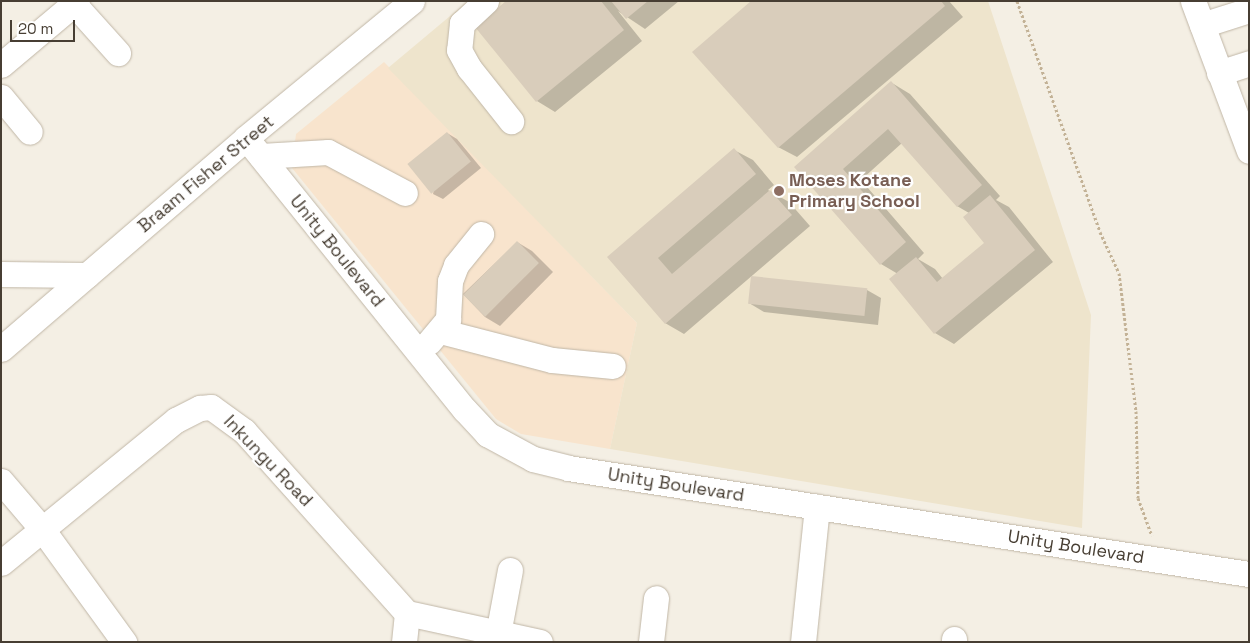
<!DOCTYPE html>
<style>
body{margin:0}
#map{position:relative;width:1250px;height:643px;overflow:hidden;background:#f4efe4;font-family:"Space Grotesk",sans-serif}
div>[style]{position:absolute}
.commercial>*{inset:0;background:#f8e4cd}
.education>*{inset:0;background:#eee4cc}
.shadow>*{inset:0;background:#0003}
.building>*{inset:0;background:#d9cdbb;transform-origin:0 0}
.path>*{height:3px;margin-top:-1.5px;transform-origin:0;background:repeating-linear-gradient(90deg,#c3b296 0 2.5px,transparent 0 5px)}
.roads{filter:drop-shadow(0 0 1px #c0b6a6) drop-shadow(0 0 1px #c0b6a6)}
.minor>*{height:25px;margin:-12.5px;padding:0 12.5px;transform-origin:12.5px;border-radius:12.5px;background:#fff}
.dots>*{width:14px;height:14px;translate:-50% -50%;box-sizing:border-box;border:2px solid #fff;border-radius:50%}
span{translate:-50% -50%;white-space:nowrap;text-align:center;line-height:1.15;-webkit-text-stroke:4.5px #fff;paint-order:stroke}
.street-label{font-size:18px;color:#473e33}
.education-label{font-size:18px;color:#785e54;font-weight:700}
.left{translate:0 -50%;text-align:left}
.frame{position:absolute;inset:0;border:2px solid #473e33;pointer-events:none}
.scale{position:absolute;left:10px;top:20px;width:65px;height:22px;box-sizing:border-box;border:2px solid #473e33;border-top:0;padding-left:6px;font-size:15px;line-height:18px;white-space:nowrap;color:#473e33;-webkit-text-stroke:4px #fff;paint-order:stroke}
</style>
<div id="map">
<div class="commercial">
<i style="clip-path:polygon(384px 62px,637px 323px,610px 449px,521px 434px,496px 419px,292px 168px,296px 134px)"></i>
</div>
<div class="education">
<i style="clip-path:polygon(468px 1px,988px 1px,1091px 315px,1082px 528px,610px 449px,637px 323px,388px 68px)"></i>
</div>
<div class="shadow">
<i style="clip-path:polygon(508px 1px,679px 1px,645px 29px,618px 11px,642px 41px,555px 112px,537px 101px)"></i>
<i style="clip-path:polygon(753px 1px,949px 1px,963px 17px,797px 157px,778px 147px)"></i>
<i style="clip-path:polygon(evenodd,892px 83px,910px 94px,1000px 196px,996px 200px,1009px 207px,1053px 262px,954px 344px,935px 333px,898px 274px,881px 264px,796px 167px,892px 83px,902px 143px,957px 206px,969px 213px,986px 243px,943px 279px,935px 269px,918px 259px,924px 253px,861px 180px,902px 143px)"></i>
<i style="clip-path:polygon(447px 133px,457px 139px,481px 168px,443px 199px,433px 194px)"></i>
<i style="clip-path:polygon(734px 150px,753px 160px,774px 185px,768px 190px,789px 202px,810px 226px,684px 334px,665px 323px,609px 257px)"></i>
<i style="clip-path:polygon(517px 242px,532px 251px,553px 272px,500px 326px,485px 317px,463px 294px)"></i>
<i style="clip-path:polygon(867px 290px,881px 298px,878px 325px,764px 312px,749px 303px)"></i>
</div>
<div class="building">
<i style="clip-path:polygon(506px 1px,601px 1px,624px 30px,536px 102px,475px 27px)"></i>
<i style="clip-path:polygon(611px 1px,648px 1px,626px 19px)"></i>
<i style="clip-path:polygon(751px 1px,941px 1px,945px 6px,778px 148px,692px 52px)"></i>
<i style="clip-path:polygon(891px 81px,982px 185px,957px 207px,888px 129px,843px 169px,906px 242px,880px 265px,794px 167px)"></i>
<i style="left:447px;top:132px;width:38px;height:51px;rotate:51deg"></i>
<i style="clip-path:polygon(734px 148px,756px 174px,658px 258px,672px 274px,770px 190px,792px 215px,665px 324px,607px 257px)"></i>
<i style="clip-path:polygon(990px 195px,1035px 250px,934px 334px,889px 279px,916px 257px,937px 282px,984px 243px,963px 217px)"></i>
<i style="left:517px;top:241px;width:31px;height:76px;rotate:45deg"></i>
<i style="left:751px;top:276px;width:117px;height:28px;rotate:6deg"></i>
</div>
<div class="path">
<i style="left:1017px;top:1px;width:245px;rotate:70.2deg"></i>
<i style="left:1100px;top:232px;width:45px;rotate:65.1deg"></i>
<i style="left:1119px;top:273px;width:139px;rotate:83deg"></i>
<i style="left:1136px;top:411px;width:87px;rotate:88.7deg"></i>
<i style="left:1138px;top:498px;width:40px;rotate:69.8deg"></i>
</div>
<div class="roads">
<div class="minor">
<i style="left:486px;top:1px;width:33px;rotate:137deg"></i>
<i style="left:462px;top:23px;width:27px;rotate:96deg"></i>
<i style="left:459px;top:50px;width:21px;rotate:61deg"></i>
<i style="left:469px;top:68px;width:68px;rotate:51.6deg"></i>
<i style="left:1193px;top:1px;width:160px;rotate:69.5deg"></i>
<i style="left:74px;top:4px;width:66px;rotate:48.1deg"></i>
<i style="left:1202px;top:25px;width:49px;rotate:-17.7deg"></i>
<i style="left:1px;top:65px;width:99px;rotate:-40.1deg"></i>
<i style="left:1219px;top:73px;width:32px;rotate:-18deg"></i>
<i style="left:1px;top:97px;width:45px;rotate:50.4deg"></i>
<i style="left:246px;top:138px;width:349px;rotate:51.2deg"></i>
<i style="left:465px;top:410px;width:33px;rotate:47deg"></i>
<i style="left:487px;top:434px;width:52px;rotate:28.5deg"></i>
<i style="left:533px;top:459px;width:36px;rotate:14deg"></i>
<i style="left:568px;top:468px;width:689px;rotate:8.85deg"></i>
<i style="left:261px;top:156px;width:67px;rotate:-3.4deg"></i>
<i style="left:328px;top:152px;width:87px;rotate:28deg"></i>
<i style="left:1px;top:274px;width:86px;rotate:0.7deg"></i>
<i style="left:440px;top:331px;width:116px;rotate:14.5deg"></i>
<i style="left:552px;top:360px;width:61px;rotate:5.6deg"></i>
<i style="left:429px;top:342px;width:30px;rotate:-50deg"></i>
<i style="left:448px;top:319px;width:38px;rotate:-87deg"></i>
<i style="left:450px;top:281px;width:17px;rotate:-69deg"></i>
<i style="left:456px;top:265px;width:40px;rotate:-51deg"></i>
<i style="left:1px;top:349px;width:323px;rotate:-40.7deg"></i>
<i style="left:246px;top:138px;width:215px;rotate:-39.5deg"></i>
<i style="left:1px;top:481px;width:63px;rotate:49.5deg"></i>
<i style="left:42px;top:529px;width:140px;rotate:54deg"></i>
<i style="left:1px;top:563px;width:226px;rotate:-39.3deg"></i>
<i style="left:176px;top:420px;width:27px;rotate:-27deg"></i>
<i style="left:200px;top:408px;width:11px;rotate:-5deg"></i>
<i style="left:211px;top:407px;width:41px;rotate:36deg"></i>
<i style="left:244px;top:431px;width:244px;rotate:48.2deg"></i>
<i style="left:407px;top:613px;width:136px;rotate:12.3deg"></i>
<i style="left:498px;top:634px;width:65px;rotate:-79.4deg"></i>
<i style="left:404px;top:642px;width:29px;rotate:-84deg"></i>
<i style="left:651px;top:642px;width:44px;rotate:-83.5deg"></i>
<i style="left:803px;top:642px;width:136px;rotate:-84.1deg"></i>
<i style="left:954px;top:642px;width:3px;rotate:-90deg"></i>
</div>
</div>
<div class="dots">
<i style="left:779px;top:191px;background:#8d6e63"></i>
</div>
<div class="street-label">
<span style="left:206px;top:174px;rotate:-40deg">Braam Fisher Street</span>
<span style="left:337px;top:251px;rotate:51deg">Unity Boulevard</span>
<span style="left:268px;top:461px;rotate:46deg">Inkungu Road</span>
<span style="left:676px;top:485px;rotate:9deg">Unity Boulevard</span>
<span style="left:1076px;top:547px;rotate:9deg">Unity Boulevard</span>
</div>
<div class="education-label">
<span class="left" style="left:789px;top:191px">Moses Kotane<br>Primary School</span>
</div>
<div class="frame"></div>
<div class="scale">20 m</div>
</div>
